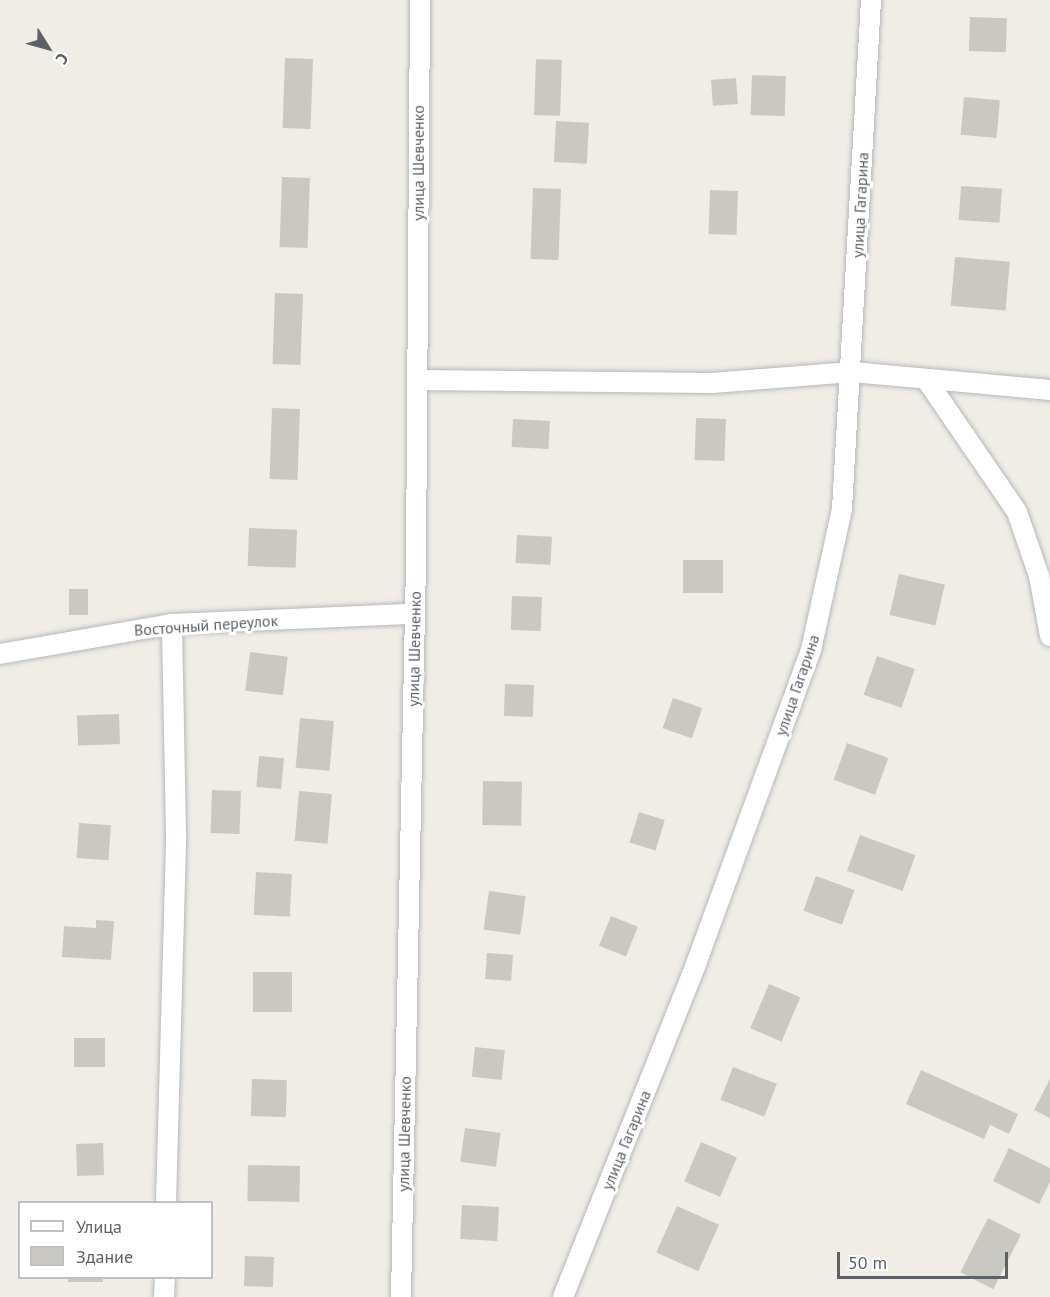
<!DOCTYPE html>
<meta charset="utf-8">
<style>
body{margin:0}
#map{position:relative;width:1050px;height:1297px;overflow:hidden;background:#efede5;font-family:"PT Sans",sans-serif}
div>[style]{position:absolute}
.building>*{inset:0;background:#cac8c2;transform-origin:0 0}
.roads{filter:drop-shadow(0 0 2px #b5b8bc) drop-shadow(0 0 2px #b5b8bc)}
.street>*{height:20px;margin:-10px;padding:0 10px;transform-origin:10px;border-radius:10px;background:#fff}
span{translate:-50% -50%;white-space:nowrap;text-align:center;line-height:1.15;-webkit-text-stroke:6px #fff;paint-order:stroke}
.street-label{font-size:16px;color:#5d6166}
.legend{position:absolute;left:18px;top:1201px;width:195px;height:78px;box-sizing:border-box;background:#fff;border:2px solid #bec0c2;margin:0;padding:8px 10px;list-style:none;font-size:18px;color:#5d6166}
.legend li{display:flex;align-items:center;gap:12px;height:30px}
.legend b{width:30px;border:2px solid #bec0c2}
.north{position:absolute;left:18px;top:18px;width:60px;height:60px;-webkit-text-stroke:4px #fff;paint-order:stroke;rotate:127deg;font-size:16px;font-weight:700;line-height:24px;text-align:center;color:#5d6166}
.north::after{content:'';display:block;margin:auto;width:21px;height:27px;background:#5d6166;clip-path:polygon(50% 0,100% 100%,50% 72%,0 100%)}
.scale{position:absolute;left:837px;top:1252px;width:171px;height:27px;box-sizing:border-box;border:3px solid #5d6166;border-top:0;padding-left:8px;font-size:18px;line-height:21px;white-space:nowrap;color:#5d6166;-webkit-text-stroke:4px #fff;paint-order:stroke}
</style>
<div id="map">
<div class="building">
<i style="left:970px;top:17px;width:37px;height:34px;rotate:2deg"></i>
<i style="left:285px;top:58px;width:28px;height:70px;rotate:2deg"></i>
<i style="left:536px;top:59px;width:26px;height:56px;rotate:2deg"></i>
<i style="left:752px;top:75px;width:34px;height:40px;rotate:2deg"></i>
<i style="left:736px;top:78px;width:26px;height:25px;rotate:86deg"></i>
<i style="left:964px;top:97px;width:36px;height:38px;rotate:5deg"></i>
<i style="left:556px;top:121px;width:33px;height:41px;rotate:3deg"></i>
<i style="left:282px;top:177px;width:28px;height:70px;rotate:2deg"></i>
<i style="left:961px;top:186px;width:41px;height:34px;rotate:4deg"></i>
<i style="left:533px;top:188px;width:28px;height:71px;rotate:2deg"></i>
<i style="left:710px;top:190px;width:28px;height:44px;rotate:2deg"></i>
<i style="left:955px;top:257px;width:55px;height:49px;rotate:5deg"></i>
<i style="left:275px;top:293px;width:28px;height:71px;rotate:2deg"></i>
<i style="left:272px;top:408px;width:28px;height:71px;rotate:2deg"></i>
<i style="left:696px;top:418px;width:30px;height:42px;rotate:2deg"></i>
<i style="left:513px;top:419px;width:37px;height:28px;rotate:3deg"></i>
<i style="left:249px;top:528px;width:48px;height:38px;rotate:2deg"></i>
<i style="left:517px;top:535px;width:35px;height:28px;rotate:3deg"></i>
<i style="left:683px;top:560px;width:40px;height:33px"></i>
<i style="left:899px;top:574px;width:47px;height:42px;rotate:13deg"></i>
<i style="left:69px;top:589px;width:19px;height:26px"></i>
<i style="left:512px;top:596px;width:30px;height:34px;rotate:2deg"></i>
<i style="left:250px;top:652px;width:38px;height:39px;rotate:7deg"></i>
<i style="left:877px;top:656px;width:40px;height:41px;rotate:19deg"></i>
<i style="left:505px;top:684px;width:29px;height:32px;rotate:2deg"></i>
<i style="left:673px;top:698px;width:31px;height:32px;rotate:19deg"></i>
<i style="left:119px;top:714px;width:30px;height:42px;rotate:88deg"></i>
<i style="left:300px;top:718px;width:34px;height:50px;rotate:5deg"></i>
<i style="left:847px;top:743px;width:44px;height:39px;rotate:20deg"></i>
<i style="left:259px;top:756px;width:25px;height:31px;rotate:5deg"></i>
<i style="left:483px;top:781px;width:39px;height:44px;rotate:1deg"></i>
<i style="left:212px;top:790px;width:29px;height:43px;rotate:2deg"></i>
<i style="left:299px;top:791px;width:33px;height:50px;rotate:5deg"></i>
<i style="left:639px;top:812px;width:27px;height:32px;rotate:17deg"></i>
<i style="left:79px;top:823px;width:32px;height:35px;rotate:4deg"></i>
<i style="left:860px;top:835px;width:59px;height:38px;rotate:20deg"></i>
<i style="left:256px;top:872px;width:36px;height:43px;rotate:3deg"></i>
<i style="left:816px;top:876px;width:41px;height:37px;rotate:20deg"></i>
<i style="left:489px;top:891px;width:37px;height:39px;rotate:8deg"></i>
<i style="left:611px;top:916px;width:29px;height:32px;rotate:22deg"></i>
<i style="clip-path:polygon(96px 920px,114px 921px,111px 960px,62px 957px,64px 926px,96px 928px)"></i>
<i style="left:487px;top:953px;width:26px;height:26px;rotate:4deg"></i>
<i style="left:253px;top:972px;width:39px;height:40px"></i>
<i style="left:769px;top:984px;width:34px;height:48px;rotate:23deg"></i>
<i style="left:74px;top:1038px;width:31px;height:29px"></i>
<i style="left:475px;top:1047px;width:30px;height:30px;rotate:6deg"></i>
<i style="left:733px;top:1067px;width:47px;height:35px;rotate:21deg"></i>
<i style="clip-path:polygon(921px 1070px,1018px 1114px,1009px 1134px,990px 1125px,984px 1139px,906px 1104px)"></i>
<i style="left:252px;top:1079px;width:35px;height:37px;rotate:2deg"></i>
<i style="clip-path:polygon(1050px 1079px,1050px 1118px,1034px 1110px)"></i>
<i style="left:465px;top:1128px;width:36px;height:34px;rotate:8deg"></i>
<i style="left:701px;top:1142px;width:39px;height:43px;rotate:23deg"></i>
<i style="left:103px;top:1143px;width:32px;height:27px;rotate:88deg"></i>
<i style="clip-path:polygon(1009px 1148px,1050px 1168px,1050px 1182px,1039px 1204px,993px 1181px)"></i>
<i style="left:248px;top:1165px;width:52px;height:36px;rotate:1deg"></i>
<i style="left:462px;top:1205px;width:37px;height:34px;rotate:3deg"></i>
<i style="left:677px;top:1206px;width:46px;height:51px;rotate:24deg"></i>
<i style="left:988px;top:1218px;width:37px;height:61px;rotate:27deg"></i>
<i style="left:245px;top:1256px;width:29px;height:30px;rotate:2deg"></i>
<i style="left:68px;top:1278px;width:35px;height:4px"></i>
</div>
<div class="roads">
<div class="street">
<i style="left:926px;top:379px;width:161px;rotate:55.6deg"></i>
<i style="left:1017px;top:512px;width:68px;rotate:71deg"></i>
<i style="left:1039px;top:576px;width:61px;rotate:79.6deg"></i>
<i style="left:417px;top:380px;width:295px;rotate:0.6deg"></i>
<i style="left:712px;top:383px;width:140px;rotate:-4.5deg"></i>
<i style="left:852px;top:372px;width:199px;rotate:5.2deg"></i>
<i style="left:0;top:654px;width:175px;rotate:-9.9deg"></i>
<i style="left:172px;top:624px;width:242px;rotate:-2.4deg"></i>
<i style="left:166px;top:1202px;width:368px;rotate:-88.4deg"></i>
<i style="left:176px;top:834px;width:210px;rotate:-91.1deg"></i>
<i style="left:164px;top:1297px;width:19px;rotate:-87deg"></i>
<i style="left:401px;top:1297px;width:736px;rotate:-88.83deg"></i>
<i style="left:416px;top:561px;width:561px;rotate:-89.59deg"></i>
<i style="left:563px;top:1297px;width:359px;rotate:-68.2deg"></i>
<i style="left:696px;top:964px;width:334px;rotate:-69.9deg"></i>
<i style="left:811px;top:650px;width:144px;rotate:-77.6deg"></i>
<i style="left:842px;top:509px;width:510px;rotate:-86.74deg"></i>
</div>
</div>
<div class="street-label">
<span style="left:418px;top:163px;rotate:-90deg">улица Шевченко</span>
<span style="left:860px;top:205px;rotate:-87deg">улица Гагарина</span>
<span style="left:206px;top:625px;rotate:-4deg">Восточный переулок</span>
<span style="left:414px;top:649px;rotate:-89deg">улица Шевченко</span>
<span style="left:797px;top:685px;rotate:-71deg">улица Гагарина</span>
<span style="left:404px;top:1134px;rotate:-89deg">улица Шевченко</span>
<span style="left:626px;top:1140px;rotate:-68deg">улица Гагарина</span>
</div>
<ul class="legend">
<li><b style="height:8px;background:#fff"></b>Улица</li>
<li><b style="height:16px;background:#cac8c2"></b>Здание</li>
</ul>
<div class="north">С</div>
<div class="scale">50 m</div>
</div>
